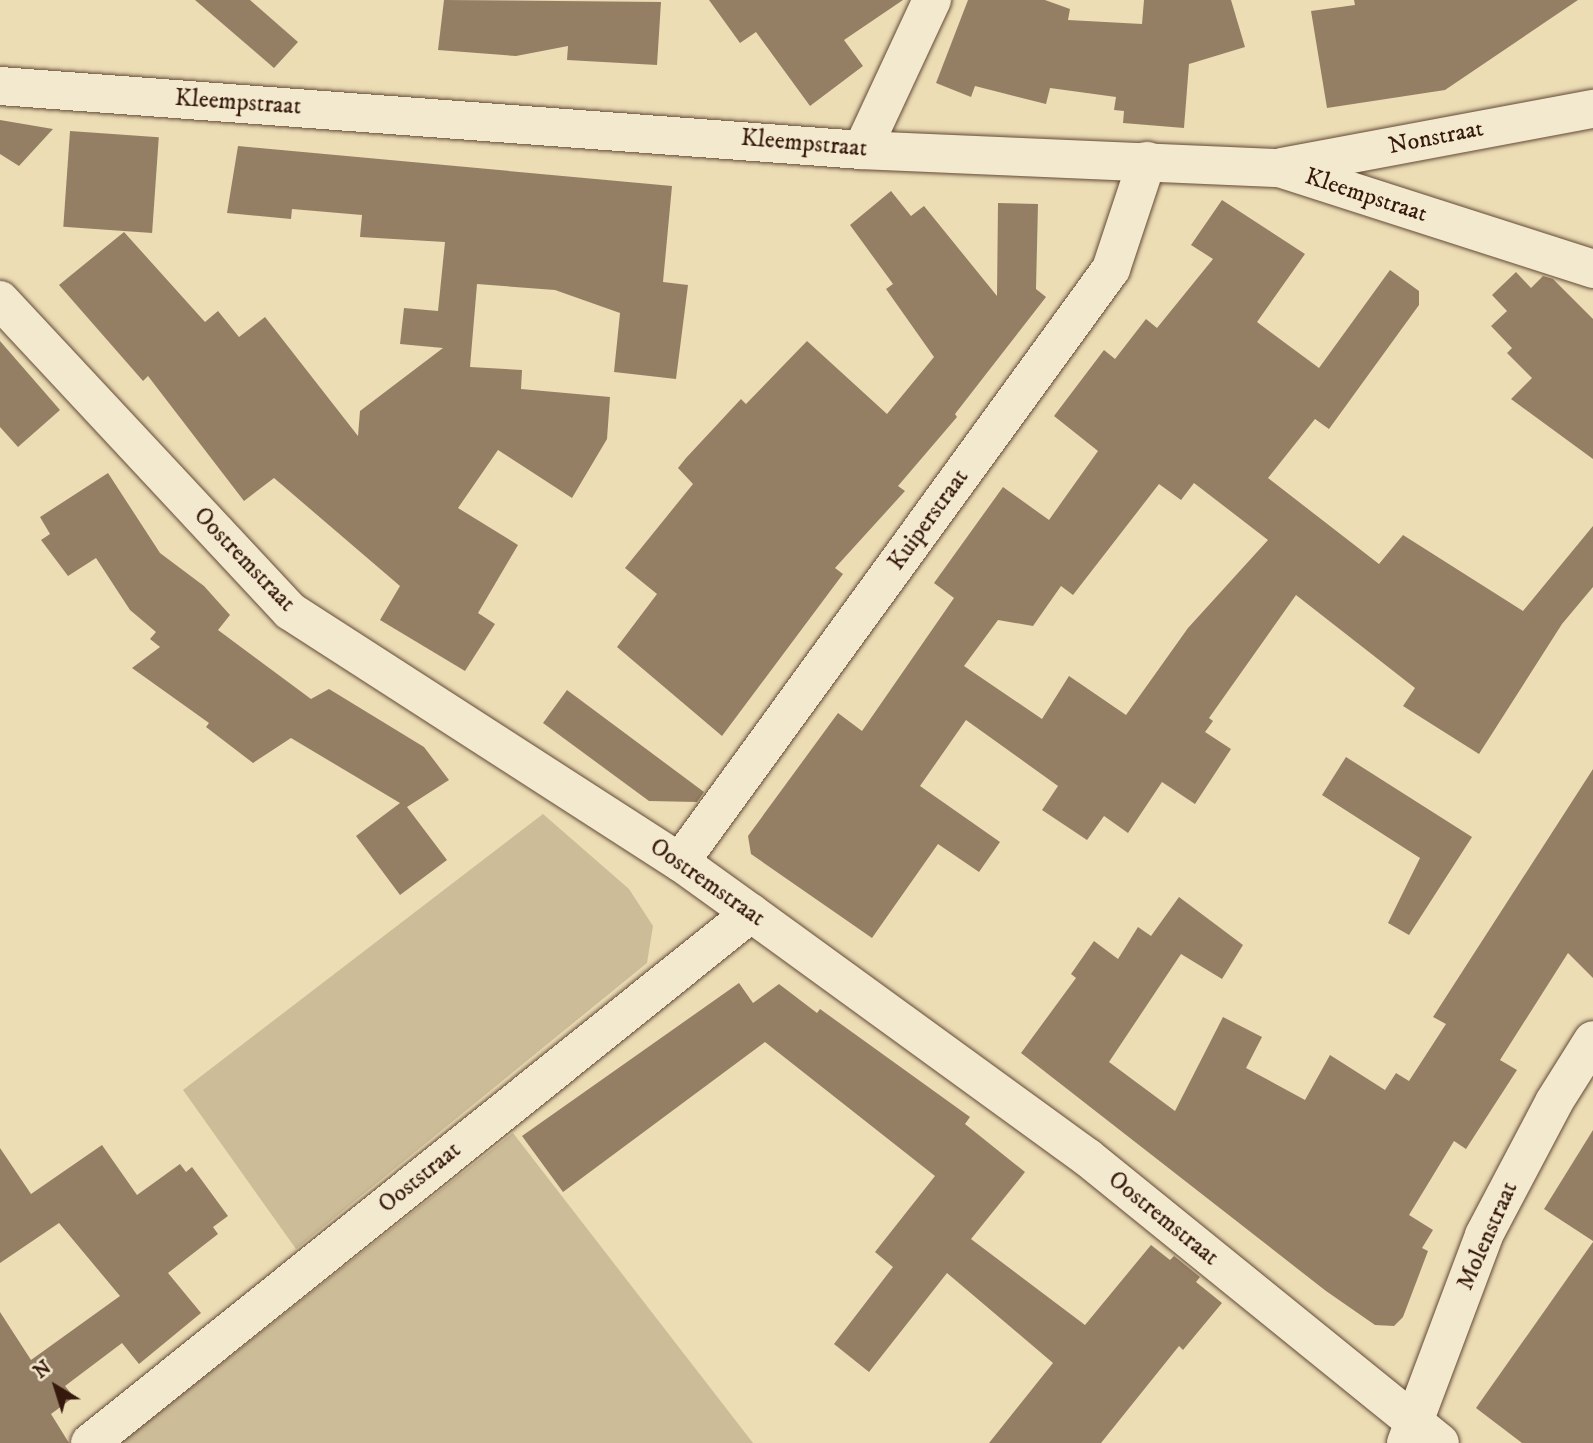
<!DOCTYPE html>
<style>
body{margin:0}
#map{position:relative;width:1593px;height:1443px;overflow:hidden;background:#ecddb5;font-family:"IM FELL DW Pica",serif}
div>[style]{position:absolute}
.green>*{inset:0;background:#cdbc98}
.building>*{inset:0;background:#957f64;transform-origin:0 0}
.roads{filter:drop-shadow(0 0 2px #644a36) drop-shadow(0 0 2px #644a36)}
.minor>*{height:38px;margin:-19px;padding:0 19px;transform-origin:19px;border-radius:19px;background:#f3e9cf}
span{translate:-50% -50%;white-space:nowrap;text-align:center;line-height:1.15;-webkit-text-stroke:7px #f3e9cf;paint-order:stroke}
.street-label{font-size:24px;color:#36190c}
.north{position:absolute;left:21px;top:1352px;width:70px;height:70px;-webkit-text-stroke:5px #f3e9cf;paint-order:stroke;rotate:322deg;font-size:19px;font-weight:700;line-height:28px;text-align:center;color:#36190c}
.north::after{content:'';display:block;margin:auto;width:24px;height:32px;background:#36190c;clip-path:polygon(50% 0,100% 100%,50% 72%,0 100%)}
</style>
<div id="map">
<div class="green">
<i style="clip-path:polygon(543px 814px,629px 889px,653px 926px,647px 963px,296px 1249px,183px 1090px)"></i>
<i style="clip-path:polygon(513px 1133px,753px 1443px,121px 1443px)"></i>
</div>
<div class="building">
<i style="clip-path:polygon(195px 0,250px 0,298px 42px,274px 68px)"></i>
<i style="clip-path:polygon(444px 0,661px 2px,657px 65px,567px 60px,568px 46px,516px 56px,438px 50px)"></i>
<i style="clip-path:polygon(709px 0,903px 0,844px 40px,863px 66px,810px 106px,756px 32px,740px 43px)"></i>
<i style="clip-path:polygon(968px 0,1045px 0,1070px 9px,1068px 20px,1142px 24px,1144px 0,1231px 0,1245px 47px,1189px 64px,1184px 128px,1123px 123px,1124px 111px,1114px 110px,1116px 97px,1050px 88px,1046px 104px,975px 86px,971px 97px,936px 83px)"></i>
<i style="clip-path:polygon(1354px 0,1578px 0,1445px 90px,1327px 108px,1311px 11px,1355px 5px)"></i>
<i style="clip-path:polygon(0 120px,53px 129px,19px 166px,0 154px)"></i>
<i style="left:70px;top:131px;width:89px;height:96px;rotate:4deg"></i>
<i style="clip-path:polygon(238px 146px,672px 186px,663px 282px,688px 285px,676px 379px,614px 372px,620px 313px,555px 290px,477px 284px,470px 367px,522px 370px,521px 389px,610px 397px,607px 439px,572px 498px,498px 450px,458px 508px,518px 545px,478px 613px,495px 624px,465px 671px,380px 620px,400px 586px,274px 478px,244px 501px,148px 376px,143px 381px,59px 285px,124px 232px,205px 322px,218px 311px,239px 337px,265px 317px,358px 436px,360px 411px,443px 348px,400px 344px,404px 308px,438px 311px,445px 242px,360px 237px,362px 215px,292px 209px,291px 219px,227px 213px)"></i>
<i style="clip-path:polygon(891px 191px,911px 216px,924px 206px,997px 296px,998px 203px,1038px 204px,1036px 289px,1046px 297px,955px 414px,957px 417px,898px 486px,905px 491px,835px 568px,843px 574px,722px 736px,617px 647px,657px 594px,625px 568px,693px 484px,678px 468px,686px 458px,741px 399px,746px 404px,807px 341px,887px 414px,934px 357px,886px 289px,893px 284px,850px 225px)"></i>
<i style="clip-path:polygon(evenodd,1222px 200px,1305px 254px,1257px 322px,1319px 368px,1390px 270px,1419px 291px,1419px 305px,1329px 429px,1315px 419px,1268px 478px,1379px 564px,1403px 535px,1523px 611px,1593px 526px,1593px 587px,1562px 624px,1479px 754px,1403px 706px,1415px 688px,1296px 595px,1209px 718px,1213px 721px,1205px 732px,1231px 749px,1195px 804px,1162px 782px,1128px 833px,1104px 816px,1087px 840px,1042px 810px,1058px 786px,966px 720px,920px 786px,1000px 842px,979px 872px,938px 844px,872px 938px,751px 854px,748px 836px,838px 713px,862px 731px,954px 598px,934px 583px,1003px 487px,1049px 520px,1098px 451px,1054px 416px,1104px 350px,1115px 359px,1146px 319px,1157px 328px,1213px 259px,1191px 245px,1222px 200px,1194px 483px,1268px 540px,1188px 628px,1126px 715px,1069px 676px,1042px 719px,964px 666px,998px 620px,1033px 626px,1061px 586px,1073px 595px,1159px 484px,1181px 500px,1194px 483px)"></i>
<i style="clip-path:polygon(1516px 272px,1531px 288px,1543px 276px,1553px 279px,1593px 319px,1593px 459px,1511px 399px,1532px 378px,1507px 353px,1512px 348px,1491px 326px,1507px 311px,1492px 295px)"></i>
<i style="clip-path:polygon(0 341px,60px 410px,18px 447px,0 427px)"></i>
<i style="clip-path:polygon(108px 473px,160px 553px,204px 586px,230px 615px,218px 630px,311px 699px,329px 689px,424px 747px,449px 780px,407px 807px,447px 860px,400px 895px,356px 836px,400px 803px,291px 738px,253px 763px,206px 727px,209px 723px,132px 668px,160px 647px,150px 639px,156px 632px,130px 610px,96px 558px,68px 576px,41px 540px,50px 534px,40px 517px)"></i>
<i style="clip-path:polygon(567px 690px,704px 792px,697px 802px,649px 801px,543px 723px)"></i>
<i style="clip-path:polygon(1346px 757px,1472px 837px,1409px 935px,1388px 923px,1420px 858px,1322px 795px)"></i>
<i style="clip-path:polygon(1593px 769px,1593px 978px,1568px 953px,1500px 1060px,1517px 1070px,1466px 1149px,1454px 1141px,1409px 1215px,1433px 1230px,1422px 1248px,1428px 1251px,1403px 1317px,1394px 1326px,1375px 1325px,1326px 1291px,1021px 1053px,1076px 978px,1071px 974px,1094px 941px,1118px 959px,1138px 927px,1151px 936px,1179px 897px,1243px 945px,1222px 979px,1181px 954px,1109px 1062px,1175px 1111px,1223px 1017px,1262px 1037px,1246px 1068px,1305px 1100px,1330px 1055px,1385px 1090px,1396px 1073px,1409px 1081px,1446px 1024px,1433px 1017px)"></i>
<i style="clip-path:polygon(739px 983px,753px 1003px,779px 984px,817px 1013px,820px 1009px,970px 1117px,965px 1124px,1025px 1172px,971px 1239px,1085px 1325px,1151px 1245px,1170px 1260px,1174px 1256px,1200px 1277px,1196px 1282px,1222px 1303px,1183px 1350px,1179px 1346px,1101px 1443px,989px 1443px,1053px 1363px,947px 1273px,869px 1372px,834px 1344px,893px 1267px,875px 1252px,935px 1176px,765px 1042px,563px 1192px,522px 1136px)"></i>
<i style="clip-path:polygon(1593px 1130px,1593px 1241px,1544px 1209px)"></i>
<i style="clip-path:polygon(102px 1145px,137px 1195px,180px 1164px,186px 1172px,192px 1167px,228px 1216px,213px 1227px,218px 1234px,168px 1273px,201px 1313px,139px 1364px,122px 1343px,65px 1386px,74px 1397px,51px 1414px,69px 1443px,0 1443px,0 1312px,31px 1360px,120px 1296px,59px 1223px,0 1263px,0 1148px,31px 1194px)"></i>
<i style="clip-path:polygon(1593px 1242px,1593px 1443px,1522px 1443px,1476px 1408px)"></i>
</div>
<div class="roads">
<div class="minor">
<i style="left:0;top:86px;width:864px;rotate:4.25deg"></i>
<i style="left:862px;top:150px;width:417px;rotate:2.5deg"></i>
<i style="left:1279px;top:168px;width:330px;rotate:17.8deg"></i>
<i style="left:862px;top:150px;width:166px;rotate:-65deg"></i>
<i style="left:1282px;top:167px;width:316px;rotate:-10.6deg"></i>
<i style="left:0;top:300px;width:425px;rotate:47deg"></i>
<i style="left:290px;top:611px;width:464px;rotate:32.8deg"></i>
<i style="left:680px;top:862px;width:87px;rotate:35.7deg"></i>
<i style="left:751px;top:913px;width:415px;rotate:36deg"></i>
<i style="left:1087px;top:1157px;width:454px;rotate:39deg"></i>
<i style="left:680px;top:862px;width:733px;rotate:-53.99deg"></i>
<i style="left:1111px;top:269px;width:114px;rotate:-71.6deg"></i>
<i style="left:90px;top:1443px;width:847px;rotate:-38.72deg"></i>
<i style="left:1406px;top:1443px;width:222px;rotate:-69.4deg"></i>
<i style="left:1484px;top:1235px;width:150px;rotate:-62.2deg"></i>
<i style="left:1554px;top:1102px;width:73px;rotate:-57.8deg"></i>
</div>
</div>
<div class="street-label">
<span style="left:238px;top:103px;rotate:4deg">Kleempstraat</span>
<span style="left:1436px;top:138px;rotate:-11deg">Nonstraat</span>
<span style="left:804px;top:144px;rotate:5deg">Kleempstraat</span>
<span style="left:1366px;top:196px;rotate:18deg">Kleempstraat</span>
<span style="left:929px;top:520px;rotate:-54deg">Kuiperstraat</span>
<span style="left:244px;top:560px;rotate:46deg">Oostremstraat</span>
<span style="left:707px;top:883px;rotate:35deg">Oostremstraat</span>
<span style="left:420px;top:1178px;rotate:-39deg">Ooststraat</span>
<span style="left:1163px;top:1219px;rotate:39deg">Oostremstraat</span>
<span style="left:1488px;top:1236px;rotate:-66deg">Molenstraat</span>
</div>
<div class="north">N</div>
</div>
